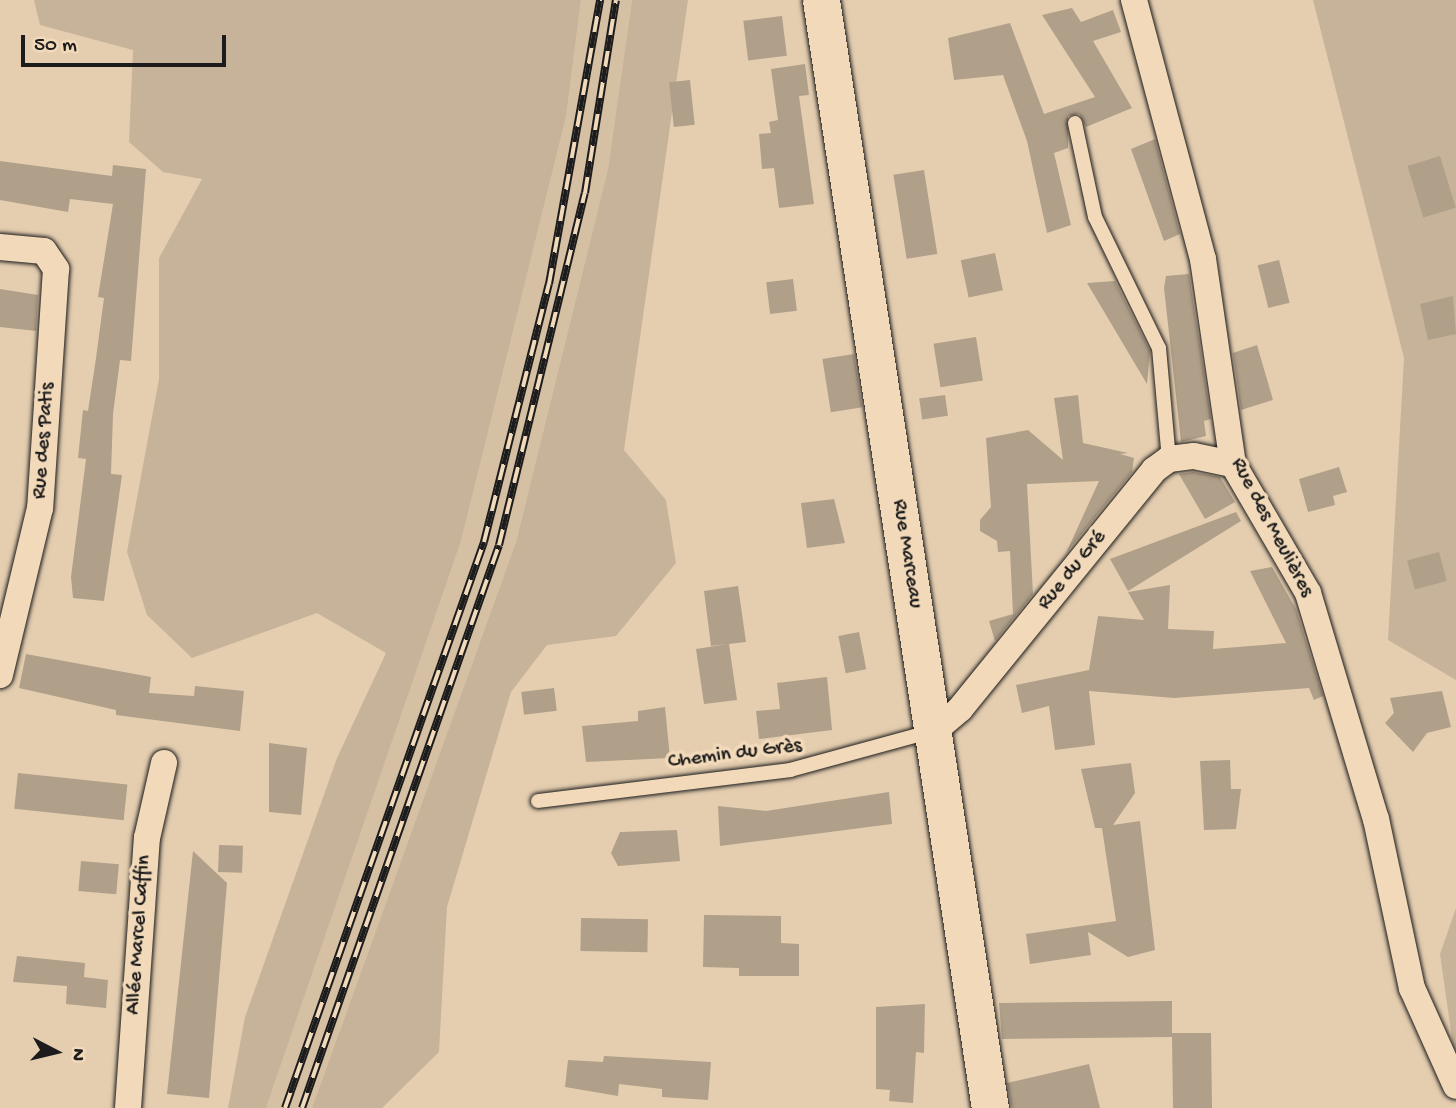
<!DOCTYPE html>
<meta charset="utf-8">
<style>
body{margin:0}
#map{position:relative;width:1456px;height:1108px;overflow:hidden;background:#e5ceb0;font-family:"Gochi Hand",sans-serif}
div>[style]{position:absolute}
.built>*{inset:0;background:#d5c0a4}
.green>*{inset:0;background:#c7b39a}
.building>*{inset:0;background:#b09f89;transform-origin:0 0}
.roads{filter:drop-shadow(0 0 2px #1c1c1c) drop-shadow(0 0 2px #1c1c1c)}
.service>*{height:14px;margin:-7px;padding:0 7px;transform-origin:7px;border-radius:7px;background:#f2d9b9}
.minor>*{height:26px;margin:-13px;padding:0 13px;transform-origin:13px;border-radius:13px;background:#f2d9b9}
.secondary>*{height:37px;margin:-18.5px;padding:0 18.5px;transform-origin:18.5px;border-radius:18.5px;background:#f2d9b9}
.rail>*{height:8px;margin-top:-4px;transform-origin:0;background:repeating-linear-gradient(90deg,#f2d9b9 0 16px,#1c1c1c 0 32px);box-sizing:border-box;border-block:2px solid #1c1c1c}
span{translate:-50% -50%;white-space:nowrap;text-align:center;line-height:1.15;-webkit-text-stroke:7px #f2d9b9;paint-order:stroke}
.street-label{font-size:21px;color:#1c1c1c}
.north{position:absolute;left:21px;top:1017px;width:70px;height:70px;-webkit-text-stroke:5px #f2d9b9;paint-order:stroke;rotate:97deg;font-size:19px;font-weight:700;line-height:28px;text-align:center;color:#1c1c1c}
.north::after{content:'';display:block;margin:auto;width:24px;height:32px;background:#1c1c1c;clip-path:polygon(50% 0,100% 100%,50% 72%,0 100%)}
.scale{position:absolute;left:21px;top:35px;width:205px;height:32px;box-sizing:border-box;border:4px solid #1c1c1c;border-top:0;padding-left:9px;font-size:21px;line-height:24px;white-space:nowrap;color:#1c1c1c;-webkit-text-stroke:5px #f2d9b9;paint-order:stroke}
</style>
<div id="map">
<div class="built">
<i style="clip-path:polygon(581px 0,632px 0,608px 169px,516px 542px,312px 1108px,266px 1108px,461px 541px,566px 117px)"></i>
</div>
<div class="green">
<i style="clip-path:polygon(34px 0,581px 0,566px 117px,461px 541px,266px 1108px,228px 1108px,245px 1017px,337px 758px,386px 653px,317px 613px,192px 658px,147px 615px,127px 552px,159px 379px,159px 258px,202px 179px,163px 172px,129px 142px,133px 50px,40px 25px)"></i>
<i style="clip-path:polygon(632px 0,688px 0,624px 450px,666px 500px,676px 563px,616px 636px,547px 645px,511px 692px,447px 907px,439px 1052px,382px 1108px,312px 1108px,516px 542px,608px 169px)"></i>
<i style="clip-path:polygon(1313px 0,1456px 0,1456px 680px,1388px 640px,1404px 358px)"></i>
<i style="clip-path:polygon(1456px 908px,1456px 1067px,1440px 954px)"></i>
</div>
<div class="building">
<i style="clip-path:polygon(1072px 8px,1081px 22px,1113px 10px,1121px 32px,1093px 41px,1132px 108px,1086px 127px,1079px 114px,1068px 116px,1068px 148px,1054px 153px,1071px 225px,1047px 233px,1027px 141px,1003px 75px,954px 80px,948px 38px,1010px 23px,1044px 114px,1095px 97px,1042px 15px)"></i>
<i style="left:782px;top:16px;width:40px;height:39px;rotate:83deg"></i>
<i style="clip-path:polygon(805px 64px,809px 95px,799px 96px,814px 204px,779px 208px,774px 168px,762px 169px,759px 134px,771px 133px,769px 122px,778px 120px,771px 69px)"></i>
<i style="left:690px;top:80px;width:45px;height:21px;rotate:84deg"></i>
<i style="clip-path:polygon(1155px 139px,1180px 234px,1164px 241px,1131px 149px)"></i>
<i style="left:1440px;top:156px;width:54px;height:34px;rotate:73deg"></i>
<i style="clip-path:polygon(0 161px,112px 176px,113px 165px,146px 169px,131px 361px,120px 360px,113px 414px,111px 474px,122px 475px,104px 601px,73px 598px,71px 577px,86px 459px,78px 458px,83px 410px,88px 411px,96px 358px,104px 298px,98px 297px,113px 204px,70px 199px,68px 212px,0 200px)"></i>
<i style="left:924px;top:170px;width:85px;height:31px;rotate:81deg"></i>
<i style="left:995px;top:253px;width:38px;height:35px;rotate:78deg"></i>
<i style="left:1279px;top:260px;width:44px;height:22px;rotate:76deg"></i>
<i style="clip-path:polygon(1189px 274px,1211px 419px,1204px 421px,1206px 436px,1181px 442px,1164px 288px,1166px 276px)"></i>
<i style="left:793px;top:279px;width:32px;height:27px;rotate:83deg"></i>
<i style="clip-path:polygon(1115px 281px,1150px 351px,1147px 384px,1087px 283px)"></i>
<i style="clip-path:polygon(0 289px,38px 295px,36px 331px,0 327px)"></i>
<i style="clip-path:polygon(1453px 296px,1456px 334px,1428px 340px,1420px 304px)"></i>
<i style="left:976px;top:337px;width:44px;height:43px;rotate:81deg"></i>
<i style="clip-path:polygon(1257px 345px,1273px 400px,1241px 410px,1233px 353px)"></i>
<i style="left:854px;top:354px;width:54px;height:32px;rotate:81deg"></i>
<i style="left:945px;top:395px;width:21px;height:26px;rotate:82deg"></i>
<i style="clip-path:polygon(1078px 395px,1083px 443px,1128px 453px,1120px 454px,1134px 458px,1132px 472px,1066px 553px,1099px 481px,1027px 484px,1033px 594px,995px 641px,989px 621px,1013px 614px,1010px 551px,998px 552px,997px 541px,980px 531px,980px 520px,991px 507px,986px 438px,1028px 430px,1063px 460px,1054px 398px)"></i>
<i style="clip-path:polygon(1339px 467px,1347px 492px,1333px 496px,1335px 505px,1308px 512px,1299px 479px)"></i>
<i style="clip-path:polygon(1193px 472px,1220px 477px,1235px 502px,1205px 519px,1179px 474px)"></i>
<i style="clip-path:polygon(834px 499px,845px 543px,807px 548px,801px 503px)"></i>
<i style="clip-path:polygon(1236px 512px,1241px 521px,1128px 591px,1110px 559px)"></i>
<i style="left:1439px;top:552px;width:30px;height:33px;rotate:75deg"></i>
<i style="clip-path:polygon(1272px 567px,1296px 609px,1323px 696px,1314px 700px,1309px 688px,1174px 698px,1089px 691px,1095px 745px,1055px 750px,1049px 706px,1022px 713px,1016px 685px,1089px 670px,1098px 616px,1144px 620px,1128px 592px,1170px 585px,1168px 629px,1214px 631px,1213px 649px,1286px 643px,1250px 571px)"></i>
<i style="clip-path:polygon(738px 586px,746px 642px,729px 644px,737px 700px,704px 704px,696px 649px,728px 644px,711px 646px,704px 591px)"></i>
<i style="left:859px;top:632px;width:38px;height:21px;rotate:79deg"></i>
<i style="clip-path:polygon(26px 654px,151px 677px,149px 693px,194px 696px,195px 686px,244px 691px,240px 731px,116px 715px,116px 710px,19px 688px)"></i>
<i style="clip-path:polygon(827px 677px,832px 730px,759px 739px,756px 711px,780px 709px,777px 683px)"></i>
<i style="left:554px;top:688px;width:23px;height:33px;rotate:83deg"></i>
<i style="clip-path:polygon(1442px 691px,1451px 727px,1427px 733px,1413px 752px,1385px 723px,1394px 713px,1390px 698px)"></i>
<i style="clip-path:polygon(665px 707px,670px 758px,586px 762px,582px 726px,638px 721px,638px 711px)"></i>
<i style="clip-path:polygon(269px 743px,307px 748px,301px 815px,269px 812px)"></i>
<i style="clip-path:polygon(1230px 760px,1231px 789px,1241px 789px,1236px 829px,1204px 830px,1200px 761px)"></i>
<i style="clip-path:polygon(1131px 763px,1135px 793px,1113px 825px,1140px 821px,1155px 950px,1128px 957px,1088px 932px,1091px 955px,1030px 964px,1026px 934px,1116px 921px,1102px 828px,1095px 828px,1081px 769px)"></i>
<i style="left:18px;top:773px;width:110px;height:36px;rotate:6deg"></i>
<i style="clip-path:polygon(889px 792px,892px 824px,720px 846px,718px 806px,766px 811px)"></i>
<i style="clip-path:polygon(677px 830px,680px 861px,618px 866px,611px 853px,620px 832px)"></i>
<i style="left:219px;top:845px;width:24px;height:27px;rotate:2deg"></i>
<i style="clip-path:polygon(193px 851px,227px 883px,209px 1098px,167px 1094px)"></i>
<i style="left:81px;top:861px;width:38px;height:30px;rotate:5deg"></i>
<i style="clip-path:polygon(704px 915px,781px 916px,781px 943px,799px 944px,799px 976px,739px 976px,739px 968px,703px 967px)"></i>
<i style="left:581px;top:918px;width:67px;height:33px;rotate:1deg"></i>
<i style="clip-path:polygon(17px 956px,85px 963px,84px 977px,108px 980px,106px 1008px,66px 1004px,67px 986px,13px 982px)"></i>
<i style="clip-path:polygon(1172px 1001px,1172px 1033px,1211px 1033px,1212px 1108px,1173px 1108px,1172px 1037px,1002px 1039px,999px 1003px)"></i>
<i style="clip-path:polygon(925px 1004px,924px 1053px,916px 1052px,913px 1103px,889px 1101px,890px 1090px,876px 1089px,876px 1007px)"></i>
<i style="clip-path:polygon(604px 1056px,711px 1062px,708px 1100px,662px 1097px,662px 1089px,619px 1084px,618px 1096px,565px 1087px,568px 1060px,603px 1062px)"></i>
<i style="clip-path:polygon(1089px 1064px,1100px 1108px,1012px 1108px,1007px 1083px)"></i>
</div>
<div class="roads">
<div class="service">
<i style="left:1075px;top:123px;width:96px;rotate:78deg"></i>
<i style="left:1095px;top:217px;width:146px;rotate:64deg"></i>
<i style="left:1159px;top:348px;width:111px;rotate:84.9deg"></i>
<i style="left:538px;top:801px;width:254px;rotate:-7deg"></i>
<i style="left:790px;top:770px;width:148px;rotate:-15.3deg"></i>
</div>
<div class="minor">
<i style="left:1134px;top:0;width:268px;rotate:75.1deg"></i>
<i style="left:1203px;top:259px;width:207px;rotate:81.7deg"></i>
<i style="left:1233px;top:464px;width:149px;rotate:59.8deg"></i>
<i style="left:1308px;top:593px;width:236px;rotate:73.3deg"></i>
<i style="left:1376px;top:819px;width:173px;rotate:78deg"></i>
<i style="left:1412px;top:988px;width:107px;rotate:65.8deg"></i>
<i style="left:0;top:247px;width:44px;rotate:5.2deg"></i>
<i style="left:44px;top:251px;width:22px;rotate:56deg"></i>
<i style="left:56px;top:269px;width:240px;rotate:93.8deg"></i>
<i style="left:40px;top:508px;width:172px;rotate:103.5deg"></i>
<i style="left:934px;top:731px;width:34px;rotate:-40deg"></i>
<i style="left:960px;top:709px;width:308px;rotate:-50.9deg"></i>
<i style="left:1154px;top:470px;width:19px;rotate:-36deg"></i>
<i style="left:1169px;top:459px;width:25px;rotate:-7deg"></i>
<i style="left:1194px;top:456px;width:40px;rotate:12deg"></i>
<i style="left:128px;top:1108px;width:271px;rotate:-86deg"></i>
<i style="left:147px;top:838px;width:77px;rotate:-77.2deg"></i>
</div>
<div class="secondary">
<i style="left:821px;top:0;width:1121px;rotate:81.33deg"></i>
</div>
</div>
<div class="rail">
<i style="left:285px;top:1108px;width:600px;rotate:-70.63deg"></i>
<i style="left:484px;top:542px;width:266px;rotate:-75.9deg"></i>
<i style="left:549px;top:284px;width:289px;rotate:-79.8deg"></i>
<i style="left:302px;top:1108px;width:596px;rotate:-70.71deg"></i>
<i style="left:499px;top:545px;width:362px;rotate:-76.3deg"></i>
<i style="left:585px;top:193px;width:195px;rotate:-80.9deg"></i>
</div>
<div class="street-label">
<span style="left:45px;top:441px;rotate:-86deg">Rue des Patis</span>
<span style="left:1271px;top:528px;rotate:62deg">Rue des Meulières</span>
<span style="left:906px;top:554px;rotate:81deg">Rue Marceau</span>
<span style="left:1073px;top:571px;rotate:-51deg">Rue du Gré</span>
<span style="left:735px;top:755px;rotate:-7deg">Chemin du Grès</span>
<span style="left:140px;top:935px;rotate:-86deg">Allée Marcel Caffin</span>
</div>
<div class="north">N</div>
<div class="scale">50 m</div>
</div>
